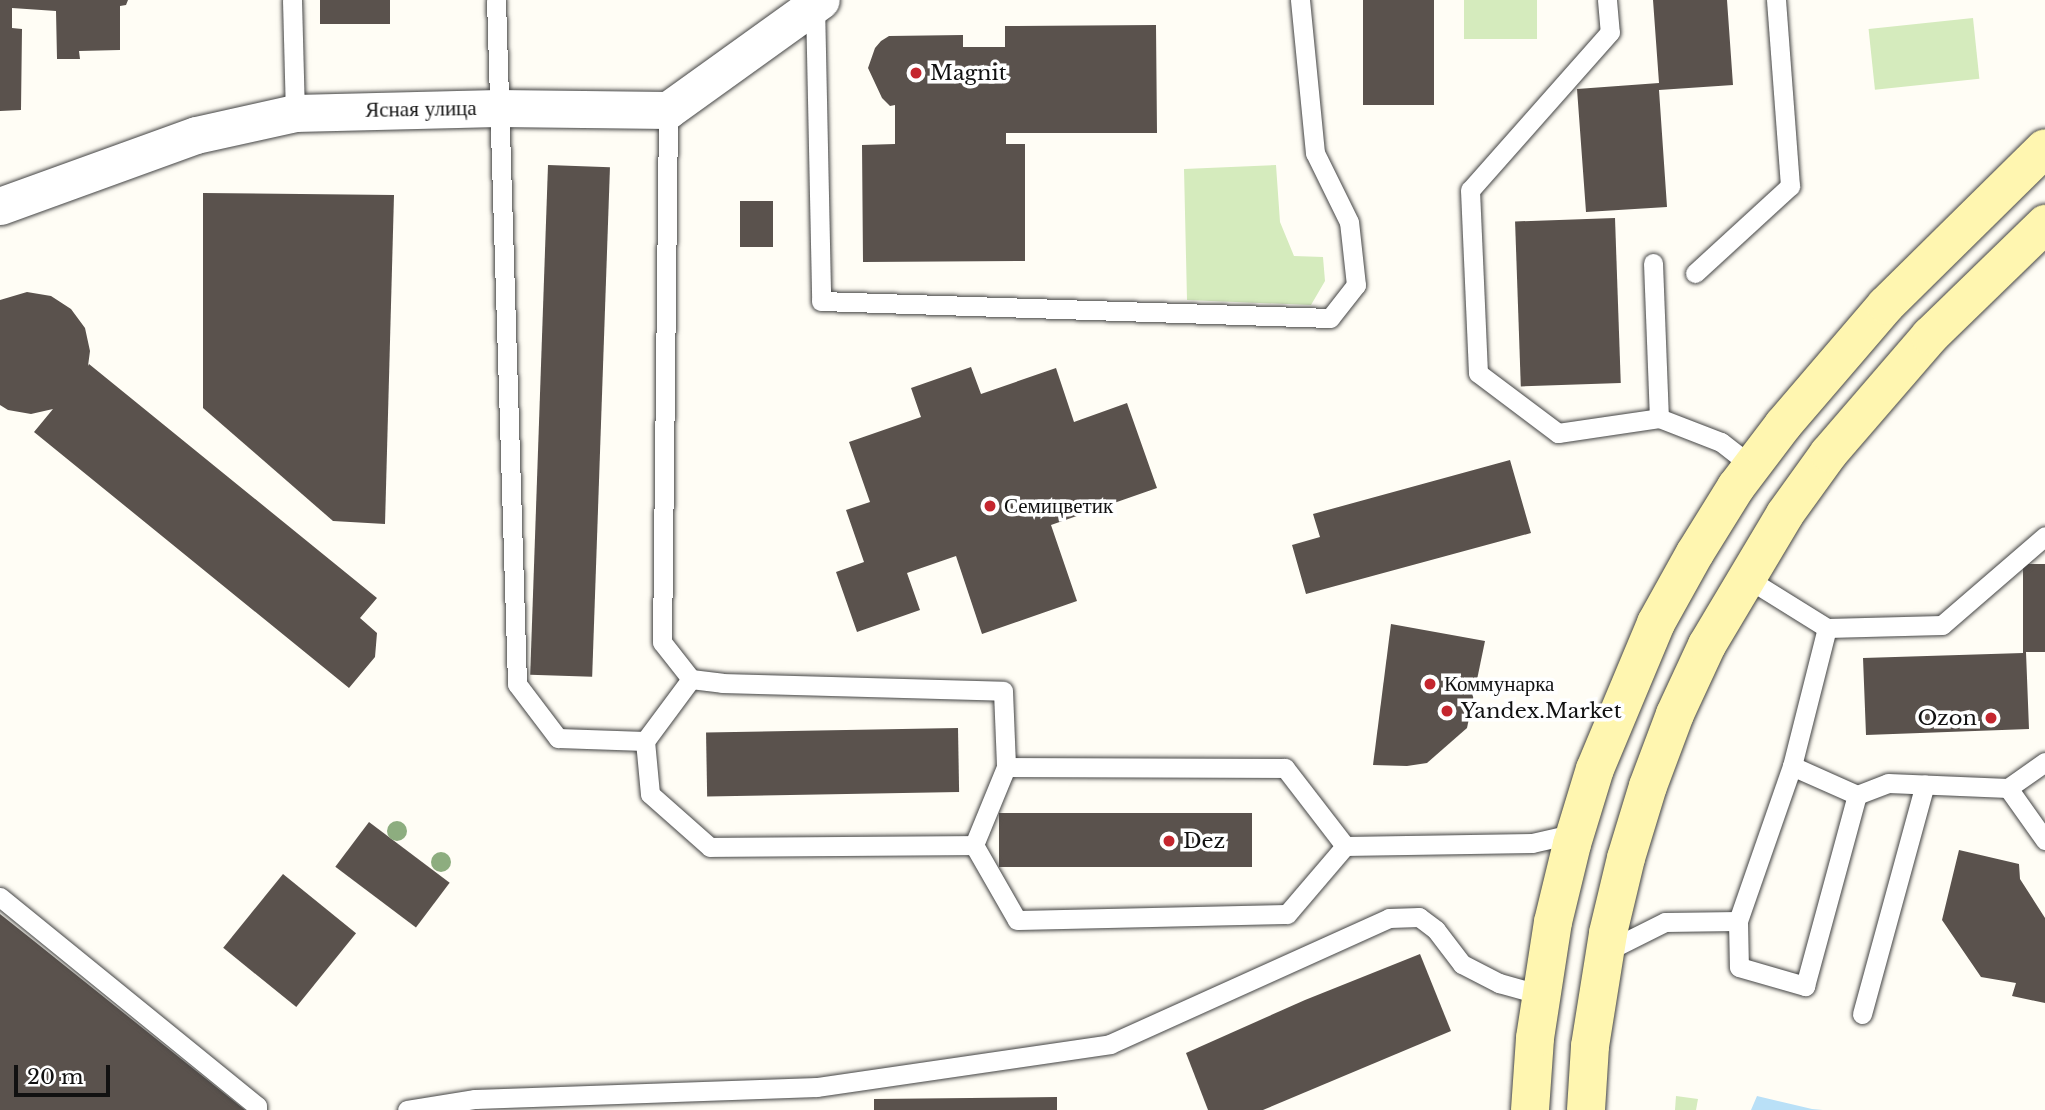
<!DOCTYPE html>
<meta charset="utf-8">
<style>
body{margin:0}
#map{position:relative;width:2045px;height:1110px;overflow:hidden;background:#fffdf5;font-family:"Libre Baskerville",serif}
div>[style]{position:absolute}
.green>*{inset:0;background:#d5ebbd;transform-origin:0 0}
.water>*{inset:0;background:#b9e0f7}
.building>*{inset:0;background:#5a524d;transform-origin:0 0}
.roads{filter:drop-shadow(0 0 2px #444) drop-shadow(0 0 2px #444)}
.lane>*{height:19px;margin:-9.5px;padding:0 9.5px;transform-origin:9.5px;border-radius:9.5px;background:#fff}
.street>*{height:37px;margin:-18.5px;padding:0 18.5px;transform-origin:18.5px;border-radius:18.5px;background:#fff}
.secondary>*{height:38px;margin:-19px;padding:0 19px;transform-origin:19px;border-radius:19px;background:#fff6b0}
.trees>*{width:20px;height:20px;margin:-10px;border-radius:50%;background:#8dad7f}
.dots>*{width:19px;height:19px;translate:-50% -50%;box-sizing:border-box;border:4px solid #fff;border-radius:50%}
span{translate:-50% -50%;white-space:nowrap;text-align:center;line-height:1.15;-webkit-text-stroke:7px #fff;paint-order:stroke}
.poi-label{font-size:21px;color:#111}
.left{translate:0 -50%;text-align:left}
.right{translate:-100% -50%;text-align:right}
.street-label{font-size:21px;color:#111}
.scale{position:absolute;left:14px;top:1065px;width:96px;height:32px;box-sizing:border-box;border:4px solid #111;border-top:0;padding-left:9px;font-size:21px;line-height:24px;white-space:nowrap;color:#111;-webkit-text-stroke:5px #fff;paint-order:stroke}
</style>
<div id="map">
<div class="green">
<i style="left:1464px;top:0;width:73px;height:39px"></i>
<i style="left:1973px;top:18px;width:61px;height:105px;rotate:84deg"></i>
<i style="clip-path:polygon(1276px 165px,1280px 222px,1294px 256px,1323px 257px,1325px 281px,1311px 305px,1187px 300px,1184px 169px)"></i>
<i style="clip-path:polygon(1676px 1096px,1698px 1099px,1696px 1110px,1675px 1110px)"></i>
</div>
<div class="water">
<i style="clip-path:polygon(1757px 1096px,1812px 1109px,1823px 1110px,1751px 1110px)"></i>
</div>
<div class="building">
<i style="clip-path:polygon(0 0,128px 0,126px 5px,120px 6px,120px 50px,79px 51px,80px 59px,57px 59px,56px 11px,12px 8px,12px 28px,22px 29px,21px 110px,0 111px)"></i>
<i style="left:320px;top:0;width:70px;height:24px"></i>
<i style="left:1363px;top:0;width:71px;height:105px"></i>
<i style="clip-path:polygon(1653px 0,1727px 0,1733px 85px,1659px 90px,1667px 207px,1586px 212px,1577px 89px,1659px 83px)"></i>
<i style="clip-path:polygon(1156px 25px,1157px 133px,1006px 133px,1006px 144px,1025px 144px,1025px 261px,863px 262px,862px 145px,895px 144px,895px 105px,890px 106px,882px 98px,868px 68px,875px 48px,881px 41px,889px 36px,963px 35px,963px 47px,1005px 47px,1005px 26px)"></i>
<i style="left:548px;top:165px;width:62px;height:510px;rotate:2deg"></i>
<i style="clip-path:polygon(203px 193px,394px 195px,385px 524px,333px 521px,203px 408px)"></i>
<i style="left:740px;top:201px;width:33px;height:46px"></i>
<i style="left:1615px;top:218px;width:165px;height:100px;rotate:88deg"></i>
<i style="clip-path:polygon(27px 292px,51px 296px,71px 309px,85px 328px,90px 351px,88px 366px,89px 364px,377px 598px,360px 618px,377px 633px,375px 657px,349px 688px,34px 432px,53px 409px,31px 414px,8px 410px,0 405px,0 300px)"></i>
<i style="clip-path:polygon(971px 367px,981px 394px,1056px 368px,1074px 422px,1127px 403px,1157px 488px,1051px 525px,1077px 601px,982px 634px,956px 556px,907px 573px,920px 610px,857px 632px,836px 572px,864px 562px,846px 510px,870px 502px,849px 442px,921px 417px,911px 388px)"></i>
<i style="clip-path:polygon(1510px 460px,1531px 533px,1306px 594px,1292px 545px,1320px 537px,1313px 514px)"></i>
<i style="clip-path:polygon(2023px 564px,2045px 564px,2045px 652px,2026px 652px,2029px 729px,1866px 735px,1863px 658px,2023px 653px)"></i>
<i style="clip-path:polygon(1391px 624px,1485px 641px,1467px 728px,1427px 763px,1407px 766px,1373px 765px)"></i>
<i style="left:958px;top:728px;width:64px;height:252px;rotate:89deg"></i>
<i style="left:999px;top:813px;width:253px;height:54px"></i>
<i style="left:369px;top:822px;width:101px;height:56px;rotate:37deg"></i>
<i style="clip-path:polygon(1959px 850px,2019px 864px,2020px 879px,2045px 918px,2045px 1003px,2012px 996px,2016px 983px,1981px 977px,1942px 920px)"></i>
<i style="left:283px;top:874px;width:94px;height:95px;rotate:39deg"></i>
<i style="clip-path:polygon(0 914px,29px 937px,245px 1110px,0 1110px)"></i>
<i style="clip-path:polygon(1420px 954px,1451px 1031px,1263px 1110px,1208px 1110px,1186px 1053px,1305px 1000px)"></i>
<i style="clip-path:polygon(1057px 1097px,1057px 1110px,874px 1110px,874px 1099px)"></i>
</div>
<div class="roads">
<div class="lane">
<i style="left:292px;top:0;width:113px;rotate:88.5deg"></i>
<i style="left:496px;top:0;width:684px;rotate:88.24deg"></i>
<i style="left:517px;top:684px;width:68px;rotate:52.8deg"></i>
<i style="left:558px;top:738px;width:87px;rotate:2deg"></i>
<i style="left:645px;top:741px;width:77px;rotate:-53.4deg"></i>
<i style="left:691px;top:679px;width:47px;rotate:-128.1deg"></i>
<i style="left:662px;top:642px;width:532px;rotate:-89.35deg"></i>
<i style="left:1607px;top:0;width:32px;rotate:85deg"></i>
<i style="left:1610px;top:32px;width:211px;rotate:131.5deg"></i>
<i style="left:1470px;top:190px;width:183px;rotate:87.5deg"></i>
<i style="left:1478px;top:373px;width:100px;rotate:36.9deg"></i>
<i style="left:1558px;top:433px;width:102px;rotate:-8.4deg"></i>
<i style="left:1659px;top:418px;width:66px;rotate:21.2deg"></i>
<i style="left:1721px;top:442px;width:39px;rotate:38deg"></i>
<i style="left:815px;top:4px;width:297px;rotate:88.8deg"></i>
<i style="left:821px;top:301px;width:509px;rotate:1.91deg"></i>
<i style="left:1330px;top:318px;width:42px;rotate:-51.8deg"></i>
<i style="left:1356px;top:285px;width:63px;rotate:-96.3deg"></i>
<i style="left:1349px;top:222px;width:77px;rotate:-116.2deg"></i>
<i style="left:1315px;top:153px;width:154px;rotate:-95.6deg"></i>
<i style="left:1653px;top:263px;width:155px;rotate:87.8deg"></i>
<i style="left:1695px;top:273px;width:129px;rotate:-42.5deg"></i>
<i style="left:1790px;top:186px;width:187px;rotate:-94.3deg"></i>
<i style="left:1827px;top:628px;width:115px;rotate:-1.5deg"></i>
<i style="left:1942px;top:625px;width:136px;rotate:-40.8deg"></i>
<i style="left:691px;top:679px;width:31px;rotate:7deg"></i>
<i style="left:722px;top:683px;width:281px;rotate:1.6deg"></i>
<i style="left:1003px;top:691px;width:76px;rotate:87.7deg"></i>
<i style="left:1006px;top:767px;width:279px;rotate:0.2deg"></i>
<i style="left:1285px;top:768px;width:98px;rotate:52.4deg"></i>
<i style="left:1345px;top:846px;width:187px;rotate:-0.9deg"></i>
<i style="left:1532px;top:843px;width:45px;rotate:-12.8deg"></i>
<i style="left:645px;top:741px;width:53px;rotate:84.6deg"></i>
<i style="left:650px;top:794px;width:80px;rotate:41.5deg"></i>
<i style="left:710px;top:847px;width:264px;rotate:-0.4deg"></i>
<i style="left:974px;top:845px;width:84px;rotate:-67.7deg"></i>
<i style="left:1792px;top:766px;width:71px;rotate:24deg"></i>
<i style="left:1857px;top:795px;width:33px;rotate:-21deg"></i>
<i style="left:1888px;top:783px;width:120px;rotate:2.4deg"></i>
<i style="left:2008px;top:788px;width:45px;rotate:-35.1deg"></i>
<i style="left:2008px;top:788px;width:64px;rotate:54.6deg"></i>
<i style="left:974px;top:845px;width:86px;rotate:60.2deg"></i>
<i style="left:1017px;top:920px;width:270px;rotate:-1.3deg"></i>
<i style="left:1287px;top:914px;width:89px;rotate:-49.5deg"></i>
<i style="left:0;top:897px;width:331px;rotate:39.1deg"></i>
<i style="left:257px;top:1106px;width:4px;rotate:90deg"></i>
<i style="left:1738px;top:921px;width:46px;rotate:88.8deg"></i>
<i style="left:1739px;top:967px;width:69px;rotate:16.1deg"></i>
<i style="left:1805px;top:986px;width:198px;rotate:-74.8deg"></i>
<i style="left:1605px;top:952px;width:67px;rotate:-26.6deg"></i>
<i style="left:1665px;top:922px;width:73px;rotate:-0.8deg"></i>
<i style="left:1738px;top:921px;width:164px;rotate:-70.8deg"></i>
<i style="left:1792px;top:766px;width:142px;rotate:-75.8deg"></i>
<i style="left:1827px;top:628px;width:97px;rotate:-148.1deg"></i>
<i style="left:1862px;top:1014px;width:238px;rotate:-74.7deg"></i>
<i style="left:407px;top:1110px;width:69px;rotate:-9.2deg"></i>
<i style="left:475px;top:1099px;width:342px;rotate:-2deg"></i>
<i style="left:817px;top:1087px;width:296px;rotate:-8.3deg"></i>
<i style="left:1110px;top:1044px;width:306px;rotate:-24.3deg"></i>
<i style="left:1389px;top:918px;width:30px;rotate:-2deg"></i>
<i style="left:1419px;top:917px;width:21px;rotate:37deg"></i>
<i style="left:1436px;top:930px;width:43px;rotate:52.6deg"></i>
<i style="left:1462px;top:964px;width:42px;rotate:27.2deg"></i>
<i style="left:1499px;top:983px;width:45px;rotate:15.6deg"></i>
</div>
<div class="street">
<i style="left:0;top:206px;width:208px;rotate:-19.9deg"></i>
<i style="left:196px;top:135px;width:101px;rotate:-12.5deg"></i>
<i style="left:295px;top:113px;width:203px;rotate:-1.4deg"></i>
<i style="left:498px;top:108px;width:170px;rotate:0.7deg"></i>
<i style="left:668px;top:110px;width:188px;rotate:-35.7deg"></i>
</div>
<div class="secondary">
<i style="left:1530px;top:1110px;width:72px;rotate:-86deg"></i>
<i style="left:1535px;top:1038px;width:117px;rotate:-81.2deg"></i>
<i style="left:1553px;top:922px;width:80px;rotate:-76.3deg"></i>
<i style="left:1572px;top:844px;width:78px;rotate:-73deg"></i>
<i style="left:1595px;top:769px;width:158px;rotate:-67.3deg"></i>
<i style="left:1656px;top:623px;width:80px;rotate:-60.9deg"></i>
<i style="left:1695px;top:553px;width:78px;rotate:-58.2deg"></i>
<i style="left:1736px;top:487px;width:78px;rotate:-52.8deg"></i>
<i style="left:1783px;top:425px;width:158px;rotate:-49.4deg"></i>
<i style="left:1886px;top:305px;width:223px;rotate:-44.6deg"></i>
<i style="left:1586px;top:1110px;width:64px;rotate:-86.4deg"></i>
<i style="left:1590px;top:1046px;width:114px;rotate:-80.9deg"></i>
<i style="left:1608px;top:933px;width:77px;rotate:-76.5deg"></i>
<i style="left:1626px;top:858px;width:75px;rotate:-73deg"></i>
<i style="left:1648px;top:786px;width:77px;rotate:-69.4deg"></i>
<i style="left:1675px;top:714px;width:76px;rotate:-65.1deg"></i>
<i style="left:1707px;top:645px;width:152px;rotate:-59.2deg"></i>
<i style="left:1785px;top:514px;width:75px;rotate:-54.2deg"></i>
<i style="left:1829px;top:453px;width:155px;rotate:-49.2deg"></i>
<i style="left:1930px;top:336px;width:161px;rotate:-44.2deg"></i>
</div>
</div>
<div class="trees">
<i style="left:397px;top:831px"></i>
<i style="left:441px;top:862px"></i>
</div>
<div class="dots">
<i style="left:916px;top:73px;background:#c4262e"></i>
<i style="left:990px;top:506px;background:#c4262e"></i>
<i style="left:1430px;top:684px;background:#c4262e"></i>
<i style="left:1447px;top:711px;background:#c4262e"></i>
<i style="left:1991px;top:718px;background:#c4262e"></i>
<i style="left:1169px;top:841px;background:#c4262e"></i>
</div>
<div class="poi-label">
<span class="left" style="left:930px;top:73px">Magnit</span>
<span class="left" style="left:1004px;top:506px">Семицветик</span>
<span class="left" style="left:1444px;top:684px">Коммунарка</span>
<span class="left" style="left:1461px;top:711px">Yandex.Market</span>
<span class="right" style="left:1977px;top:718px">Ozon</span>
<span class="left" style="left:1183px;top:841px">Dez</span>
</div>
<div class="street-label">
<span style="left:421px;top:109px;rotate:-1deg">Ясная улица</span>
</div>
<div class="scale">20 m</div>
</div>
